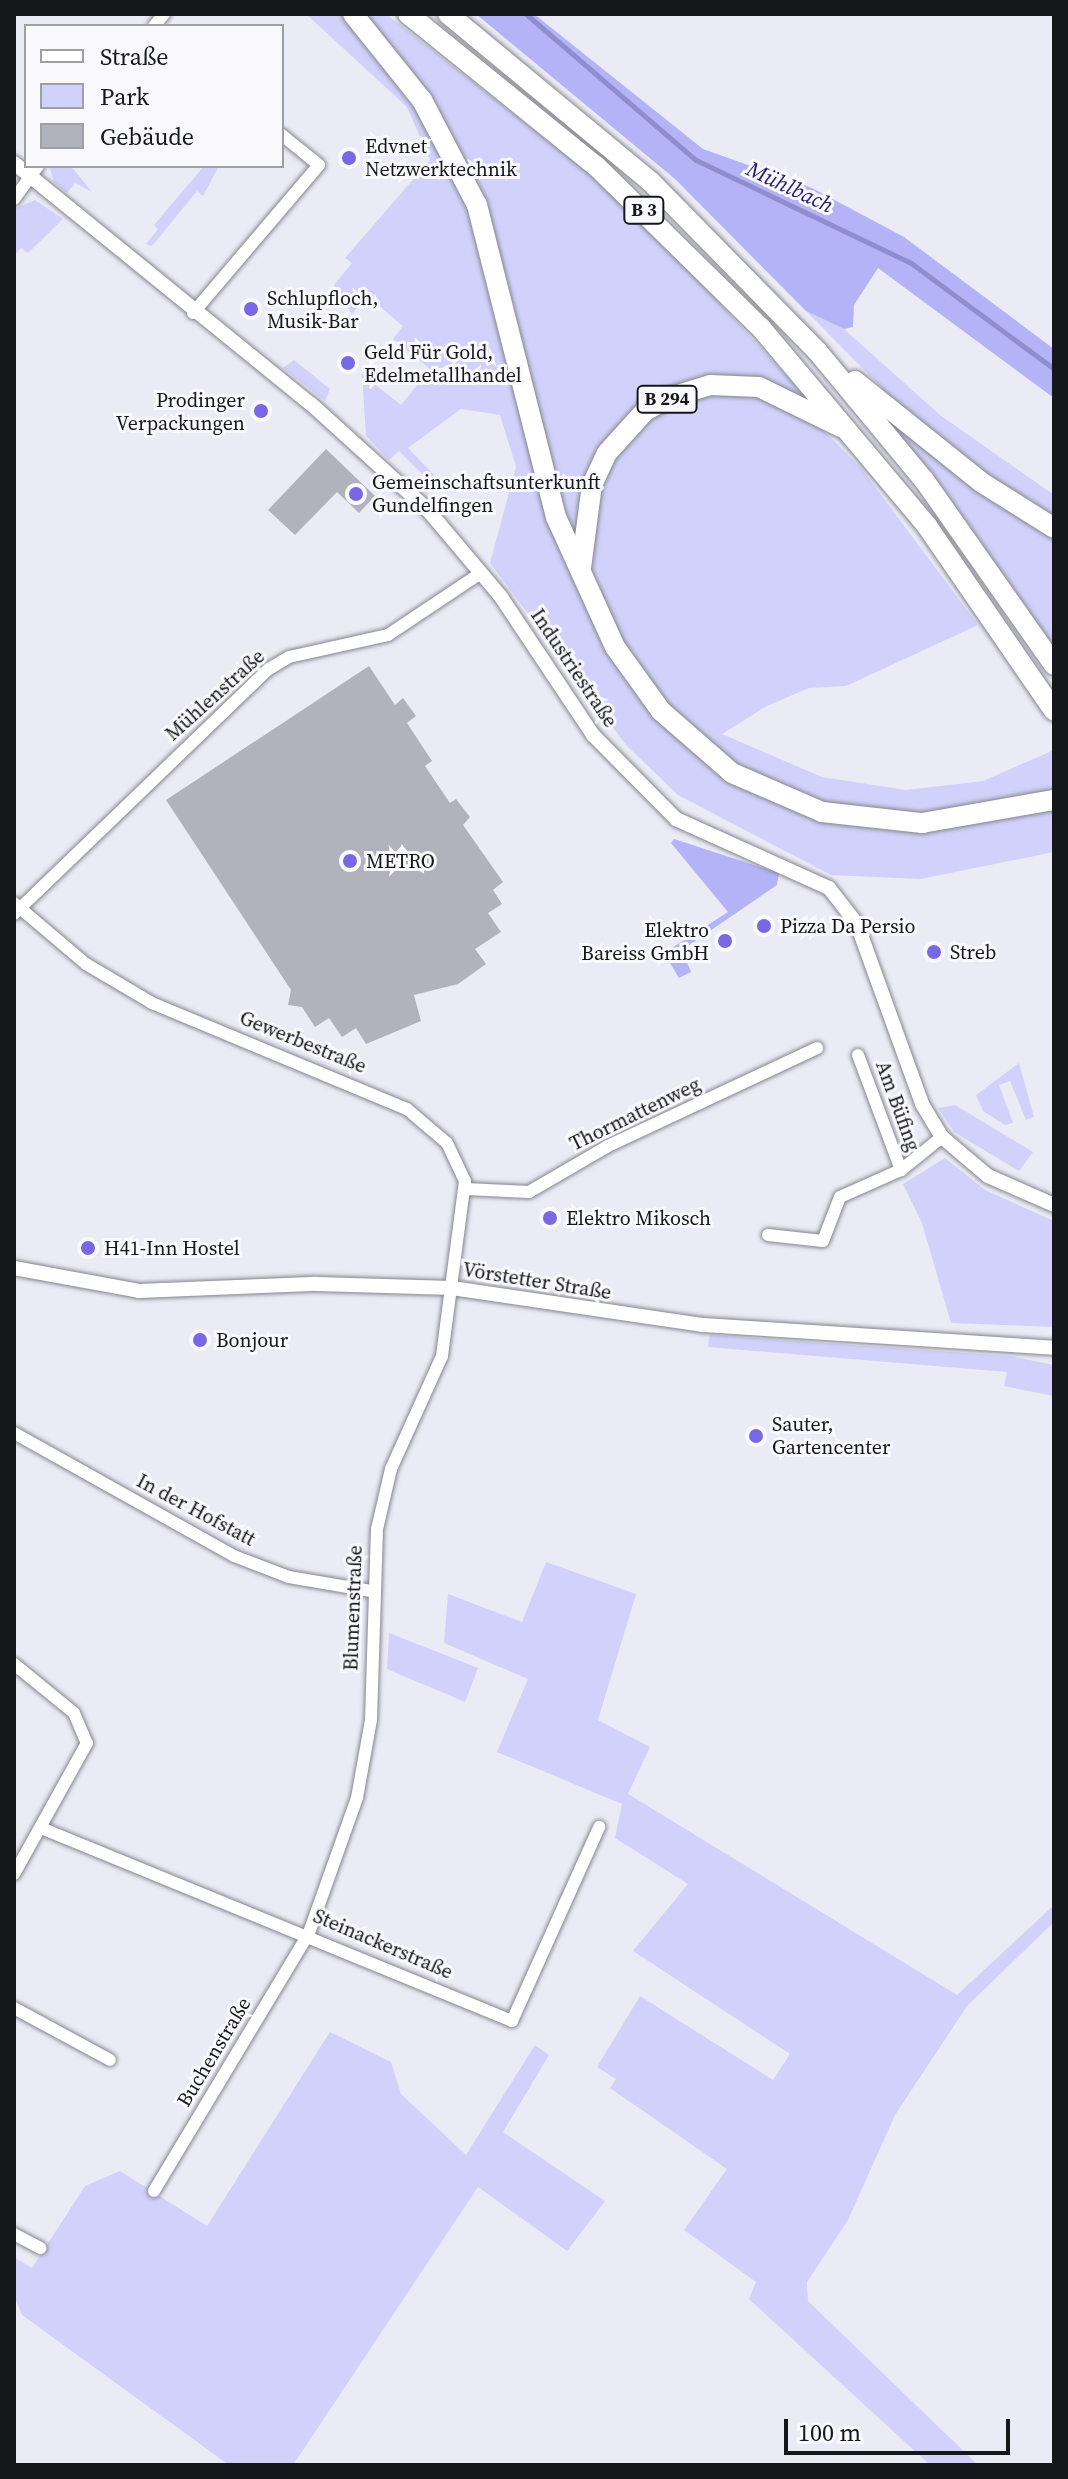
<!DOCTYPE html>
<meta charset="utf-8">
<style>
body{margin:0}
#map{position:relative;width:1068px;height:2479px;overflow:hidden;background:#ebebf5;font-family:"Source Serif 4",serif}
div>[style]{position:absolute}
.green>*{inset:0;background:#d1d1fb}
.forest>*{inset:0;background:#b5b3f7}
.stream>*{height:5px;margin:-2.5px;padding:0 2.5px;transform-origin:2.5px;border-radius:2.5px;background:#908dcf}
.building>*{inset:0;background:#b1b2bb}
.roads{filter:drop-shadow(0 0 2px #85858e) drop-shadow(0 0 2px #85858e)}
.minor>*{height:12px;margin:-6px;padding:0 6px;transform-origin:6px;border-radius:6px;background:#fff}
.tertiary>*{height:14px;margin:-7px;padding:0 7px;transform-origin:7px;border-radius:7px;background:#fff}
.trunk>*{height:20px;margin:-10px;padding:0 10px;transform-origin:10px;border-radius:10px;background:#fff}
.dots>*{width:22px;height:22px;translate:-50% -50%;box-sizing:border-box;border:4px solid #f9f9fd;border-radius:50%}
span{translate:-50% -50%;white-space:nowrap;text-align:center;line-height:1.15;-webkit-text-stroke:6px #f9f9fd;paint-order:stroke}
.shield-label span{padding:2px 6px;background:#f9f9fd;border:2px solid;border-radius:6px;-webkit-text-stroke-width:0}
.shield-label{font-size:18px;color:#16171a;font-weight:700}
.poi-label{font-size:20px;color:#16171a}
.left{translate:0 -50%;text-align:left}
.right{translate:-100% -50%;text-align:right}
.street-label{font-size:20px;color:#16171a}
.water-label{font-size:22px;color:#2b1c69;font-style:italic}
.frame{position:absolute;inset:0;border:16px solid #16171a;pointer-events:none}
.legend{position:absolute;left:24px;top:24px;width:260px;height:144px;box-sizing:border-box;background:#f9f9fd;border:2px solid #9e9fa2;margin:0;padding:10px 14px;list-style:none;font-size:24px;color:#16171a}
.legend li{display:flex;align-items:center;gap:16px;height:40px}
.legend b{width:40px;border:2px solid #9e9fa2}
.scale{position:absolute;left:784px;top:2419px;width:226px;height:36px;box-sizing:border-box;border:4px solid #16171a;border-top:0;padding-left:10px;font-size:24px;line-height:28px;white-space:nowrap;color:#16171a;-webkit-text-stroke:6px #f9f9fd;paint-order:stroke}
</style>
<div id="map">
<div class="green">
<i style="clip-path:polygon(306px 14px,386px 14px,574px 161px,660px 239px,809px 400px,809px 416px,861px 468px,978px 625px,846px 686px,809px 688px,767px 706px,722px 734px,822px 777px,906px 790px,983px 781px,1054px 750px,1054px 852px,920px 879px,831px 875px,678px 795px,626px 745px,490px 563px,516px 467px,500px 415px,461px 409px,408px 448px,439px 480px,427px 493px,420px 488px,426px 478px,399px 451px,389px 460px,366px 436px,362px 374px,401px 405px,430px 369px,393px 339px,403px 326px,367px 296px,352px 314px,334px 285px,352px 263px,345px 258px,430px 160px,407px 107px)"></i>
<i style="clip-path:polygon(49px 166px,71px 166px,92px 192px,75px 183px,67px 193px,54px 182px)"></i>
<i style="clip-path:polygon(204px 166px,219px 166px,203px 196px,197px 191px,152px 246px,146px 244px,158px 229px,154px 225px)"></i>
<i style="clip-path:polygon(35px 200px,63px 219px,28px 253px,21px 248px,14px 256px,14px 209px)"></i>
<i style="clip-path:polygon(806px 311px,844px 329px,940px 415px,1054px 495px,1054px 647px,942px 487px,884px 421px,882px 388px)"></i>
<i style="clip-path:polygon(294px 360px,330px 389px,325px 401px,283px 368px)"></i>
<i style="clip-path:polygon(1019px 1063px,1034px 1117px,1026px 1120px,1010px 1081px,999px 1085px,1013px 1123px,1005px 1125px,983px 1111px,976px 1095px)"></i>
<i style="clip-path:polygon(955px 1105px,1033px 1152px,1019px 1171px,954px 1132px,938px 1108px)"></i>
<i style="clip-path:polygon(945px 1158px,985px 1190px,1054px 1221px,1054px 1327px,951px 1323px,922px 1223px,903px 1184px)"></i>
<i style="clip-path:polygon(709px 1335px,1010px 1356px,1054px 1365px,1054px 1396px,1004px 1386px,1007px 1372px,708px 1347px)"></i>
<i style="clip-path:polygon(546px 1562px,636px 1594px,598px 1720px,650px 1747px,628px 1794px,957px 1995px,1054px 1905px,1054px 1922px,967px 2006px,895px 2115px,848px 2220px,807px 2282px,808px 2301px,978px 2465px,930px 2465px,749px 2299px,756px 2282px,684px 2230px,727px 2169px,610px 2088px,616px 2079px,597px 2067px,640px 1996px,773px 2080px,790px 2054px,633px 1951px,688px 1884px,615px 1838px,622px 1804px,497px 1752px,528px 1679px,444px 1643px,448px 1594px,522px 1622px)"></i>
<i style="clip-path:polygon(389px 1633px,478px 1668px,465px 1702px,387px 1669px)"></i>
<i style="clip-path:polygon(330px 2032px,391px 2062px,401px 2094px,466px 2155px,535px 2045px,549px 2055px,503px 2132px,605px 2201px,567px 2251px,478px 2187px,293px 2465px,229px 2465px,22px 2315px,14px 2296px,14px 2257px,32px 2268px,85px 2186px,120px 2171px,207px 2226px)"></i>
</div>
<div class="forest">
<i style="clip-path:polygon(476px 14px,534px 14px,703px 149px,812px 188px,904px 237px,1054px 349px,1054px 398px,878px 268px,854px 305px,853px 327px,844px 329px,806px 311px,675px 179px)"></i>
<i style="clip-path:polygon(674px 839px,779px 873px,777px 885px,682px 950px,691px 972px,679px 978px,664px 953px,728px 912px,671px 843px)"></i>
</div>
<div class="stream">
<i style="left:526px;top:14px;width:224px;rotate:40.7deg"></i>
<i style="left:696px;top:160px;width:238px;rotate:25.6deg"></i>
<i style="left:911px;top:263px;width:178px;rotate:36.5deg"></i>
</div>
<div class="building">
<i style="clip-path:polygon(326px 449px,375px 496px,359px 513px,337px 492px,295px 535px,268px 510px)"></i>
<i style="clip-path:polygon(369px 666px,395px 705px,403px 698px,416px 716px,407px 723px,432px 761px,425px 766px,450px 803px,456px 799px,470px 817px,463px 825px,503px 882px,493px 890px,502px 904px,488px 913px,501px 932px,475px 949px,486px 964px,458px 984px,414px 995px,421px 1021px,366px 1044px,356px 1028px,342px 1037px,329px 1018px,315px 1027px,302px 1007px,288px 1005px,291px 990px,166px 800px)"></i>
</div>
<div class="roads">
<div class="minor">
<i style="left:154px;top:26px;width:16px;rotate:-50deg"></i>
<i style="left:14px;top:199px;width:41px;rotate:-54deg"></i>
<i style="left:193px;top:313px;width:194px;rotate:-49.6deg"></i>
<i style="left:319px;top:165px;width:48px;rotate:-141deg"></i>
<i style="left:14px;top:903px;width:94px;rotate:40.3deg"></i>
<i style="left:86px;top:964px;width:77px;rotate:30.6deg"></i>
<i style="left:152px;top:1003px;width:276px;rotate:22.6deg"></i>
<i style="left:407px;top:1109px;width:52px;rotate:40.4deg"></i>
<i style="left:447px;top:1143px;width:42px;rotate:64.7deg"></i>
<i style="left:465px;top:1181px;width:177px;rotate:97.5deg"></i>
<i style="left:442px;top:1356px;width:124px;rotate:114.3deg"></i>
<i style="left:391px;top:1469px;width:62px;rotate:103.1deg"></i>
<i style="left:377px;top:1529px;width:191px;rotate:91.8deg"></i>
<i style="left:371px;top:1720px;width:79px;rotate:100.2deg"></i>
<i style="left:357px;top:1798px;width:143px;rotate:109.6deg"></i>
<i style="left:309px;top:1933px;width:301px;rotate:121deg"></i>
<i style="left:14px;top:914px;width:354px;rotate:-43.9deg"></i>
<i style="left:269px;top:669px;width:23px;rotate:-31deg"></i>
<i style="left:289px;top:657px;width:101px;rotate:-12.5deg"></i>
<i style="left:388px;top:635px;width:112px;rotate:-33.7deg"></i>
<i style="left:858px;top:1055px;width:123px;rotate:69.5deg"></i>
<i style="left:466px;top:1189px;width:63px;rotate:2.7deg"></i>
<i style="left:529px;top:1192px;width:91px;rotate:-30.2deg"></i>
<i style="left:608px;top:1146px;width:231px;rotate:-25.1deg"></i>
<i style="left:768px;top:1235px;width:55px;rotate:6.2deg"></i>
<i style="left:823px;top:1241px;width:47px;rotate:-68.9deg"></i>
<i style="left:840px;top:1197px;width:67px;rotate:-23.9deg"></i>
<i style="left:901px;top:1170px;width:53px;rotate:-38.8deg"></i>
<i style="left:14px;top:1433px;width:252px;rotate:29.2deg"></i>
<i style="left:234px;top:1556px;width:59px;rotate:20.9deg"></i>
<i style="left:289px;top:1577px;width:83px;rotate:9.7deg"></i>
<i style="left:14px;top:1664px;width:77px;rotate:39.2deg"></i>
<i style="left:74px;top:1713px;width:33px;rotate:67deg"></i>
<i style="left:87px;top:1743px;width:150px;rotate:119.1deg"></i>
<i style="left:41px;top:1828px;width:509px;rotate:22.28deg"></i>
<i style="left:512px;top:2021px;width:213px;rotate:-65.8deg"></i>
<i style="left:14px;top:2008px;width:109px;rotate:28.4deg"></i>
<i style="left:14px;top:2234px;width:30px;rotate:28deg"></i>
</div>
<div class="tertiary">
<i style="left:14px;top:163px;width:382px;rotate:39.1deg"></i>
<i style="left:311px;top:404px;width:156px;rotate:42.2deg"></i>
<i style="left:427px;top:509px;width:115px;rotate:49.9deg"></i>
<i style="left:501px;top:597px;width:166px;rotate:56.3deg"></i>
<i style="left:593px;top:735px;width:118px;rotate:45.3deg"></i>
<i style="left:676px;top:819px;width:168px;rotate:24.3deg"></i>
<i style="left:829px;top:888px;width:46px;rotate:52.1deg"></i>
<i style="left:857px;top:924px;width:191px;rotate:70.1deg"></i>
<i style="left:922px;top:1104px;width:39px;rotate:59deg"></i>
<i style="left:942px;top:1137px;width:60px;rotate:40.3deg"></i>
<i style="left:988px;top:1176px;width:72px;rotate:23.7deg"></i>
<i style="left:14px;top:1268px;width:127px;rotate:10.4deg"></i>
<i style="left:139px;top:1291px;width:178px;rotate:-2.3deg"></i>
<i style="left:317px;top:1284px;width:135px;rotate:1.7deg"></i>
<i style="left:452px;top:1288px;width:254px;rotate:8.4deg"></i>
<i style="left:703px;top:1325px;width:352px;rotate:3.7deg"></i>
</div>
<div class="trunk">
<i style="left:353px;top:14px;width:110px;rotate:51.3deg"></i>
<i style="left:422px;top:100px;width:119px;rotate:62.4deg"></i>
<i style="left:477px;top:205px;width:322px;rotate:75.8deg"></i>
<i style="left:556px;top:517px;width:143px;rotate:65.6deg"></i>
<i style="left:615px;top:647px;width:79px;rotate:54.3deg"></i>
<i style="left:661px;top:711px;width:94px;rotate:41.1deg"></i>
<i style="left:732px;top:773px;width:98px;rotate:23.4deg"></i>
<i style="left:822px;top:812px;width:101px;rotate:6.3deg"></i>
<i style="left:922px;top:823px;width:134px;rotate:-9.9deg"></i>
<i style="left:408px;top:14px;width:242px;rotate:39deg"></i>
<i style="left:596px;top:166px;width:231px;rotate:44.5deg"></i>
<i style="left:761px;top:328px;width:258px;rotate:50deg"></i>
<i style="left:927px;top:526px;width:224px;rotate:55.5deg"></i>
<i style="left:448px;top:14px;width:262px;rotate:39.6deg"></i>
<i style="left:650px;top:181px;width:240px;rotate:45.5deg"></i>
<i style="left:818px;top:352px;width:166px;rotate:50.4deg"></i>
<i style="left:924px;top:480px;width:226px;rotate:54.9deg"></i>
<i style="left:855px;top:381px;width:161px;rotate:38.7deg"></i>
<i style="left:981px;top:482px;width:86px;rotate:32.2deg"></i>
<i style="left:581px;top:568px;width:84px;rotate:-82.5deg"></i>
<i style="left:592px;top:485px;width:35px;rotate:-65deg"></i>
<i style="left:607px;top:453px;width:57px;rotate:-47.9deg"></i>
<i style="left:645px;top:411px;width:26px;rotate:-29deg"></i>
<i style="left:668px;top:398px;width:44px;rotate:-17.2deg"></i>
<i style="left:710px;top:385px;width:49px;rotate:2.3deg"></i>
<i style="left:759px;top:387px;width:91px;rotate:26deg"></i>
</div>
</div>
<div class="dots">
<i style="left:349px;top:158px;background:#7768e3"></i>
<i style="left:251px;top:309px;background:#7768e3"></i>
<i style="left:348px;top:363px;background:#7768e3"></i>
<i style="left:261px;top:411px;background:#7768e3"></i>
<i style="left:356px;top:494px;background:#7768e3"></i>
<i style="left:350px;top:861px;background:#7768e3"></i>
<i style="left:764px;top:926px;background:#7768e3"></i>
<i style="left:725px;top:941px;background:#7768e3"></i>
<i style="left:934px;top:952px;background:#7768e3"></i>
<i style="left:550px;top:1218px;background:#7768e3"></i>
<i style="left:88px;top:1248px;background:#7768e3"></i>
<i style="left:200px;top:1340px;background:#7768e3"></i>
<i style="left:756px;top:1436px;background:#7768e3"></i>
</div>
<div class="shield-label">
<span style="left:644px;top:210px">B 3</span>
<span style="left:667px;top:399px">B 294</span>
</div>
<div class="poi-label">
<span class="left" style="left:365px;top:158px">Edvnet<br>Netzwerktechnik</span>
<span class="left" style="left:267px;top:310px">Schlupfloch,<br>Musik-Bar</span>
<span class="left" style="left:364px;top:364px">Geld Für Gold,<br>Edelmetallhandel</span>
<span class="right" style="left:245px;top:412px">Prodinger<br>Verpackungen</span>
<span class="left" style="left:372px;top:494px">Gemeinschaftsunterkunft<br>Gundelfingen</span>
<span class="left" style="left:366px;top:861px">METRO</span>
<span class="left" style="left:780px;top:926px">Pizza Da Persio</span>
<span class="right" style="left:709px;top:942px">Elektro<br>Bareiss GmbH</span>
<span class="left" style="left:950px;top:952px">Streb</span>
<span class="left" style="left:566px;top:1218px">Elektro Mikosch</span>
<span class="left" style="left:104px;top:1248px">H41-Inn Hostel</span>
<span class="left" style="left:216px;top:1340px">Bonjour</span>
<span class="left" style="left:772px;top:1436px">Sauter,<br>Gartencenter</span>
</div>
<div class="street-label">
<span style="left:574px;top:668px;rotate:56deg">Industriestraße</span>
<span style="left:215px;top:695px;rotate:-42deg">Mühlenstraße</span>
<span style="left:303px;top:1042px;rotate:22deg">Gewerbestraße</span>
<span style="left:898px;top:1106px;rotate:70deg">Am Büfing</span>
<span style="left:635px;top:1114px;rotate:-26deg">Thormattenweg</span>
<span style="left:537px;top:1281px;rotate:9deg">Vörstetter Straße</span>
<span style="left:196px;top:1510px;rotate:28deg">In der Hofstatt</span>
<span style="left:353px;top:1608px;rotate:-88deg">Blumenstraße</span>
<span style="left:383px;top:1944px;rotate:23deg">Steinackerstraße</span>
<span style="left:214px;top:2052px;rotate:-59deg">Buchenstraße</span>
</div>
<div class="water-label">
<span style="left:790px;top:187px;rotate:25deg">Mühlbach</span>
</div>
<div class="frame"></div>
<ul class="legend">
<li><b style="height:10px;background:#fff"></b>Straße</li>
<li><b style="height:22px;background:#d1d1fb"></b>Park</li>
<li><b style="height:22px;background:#b1b2bb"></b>Gebäude</li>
</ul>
<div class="scale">100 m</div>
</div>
